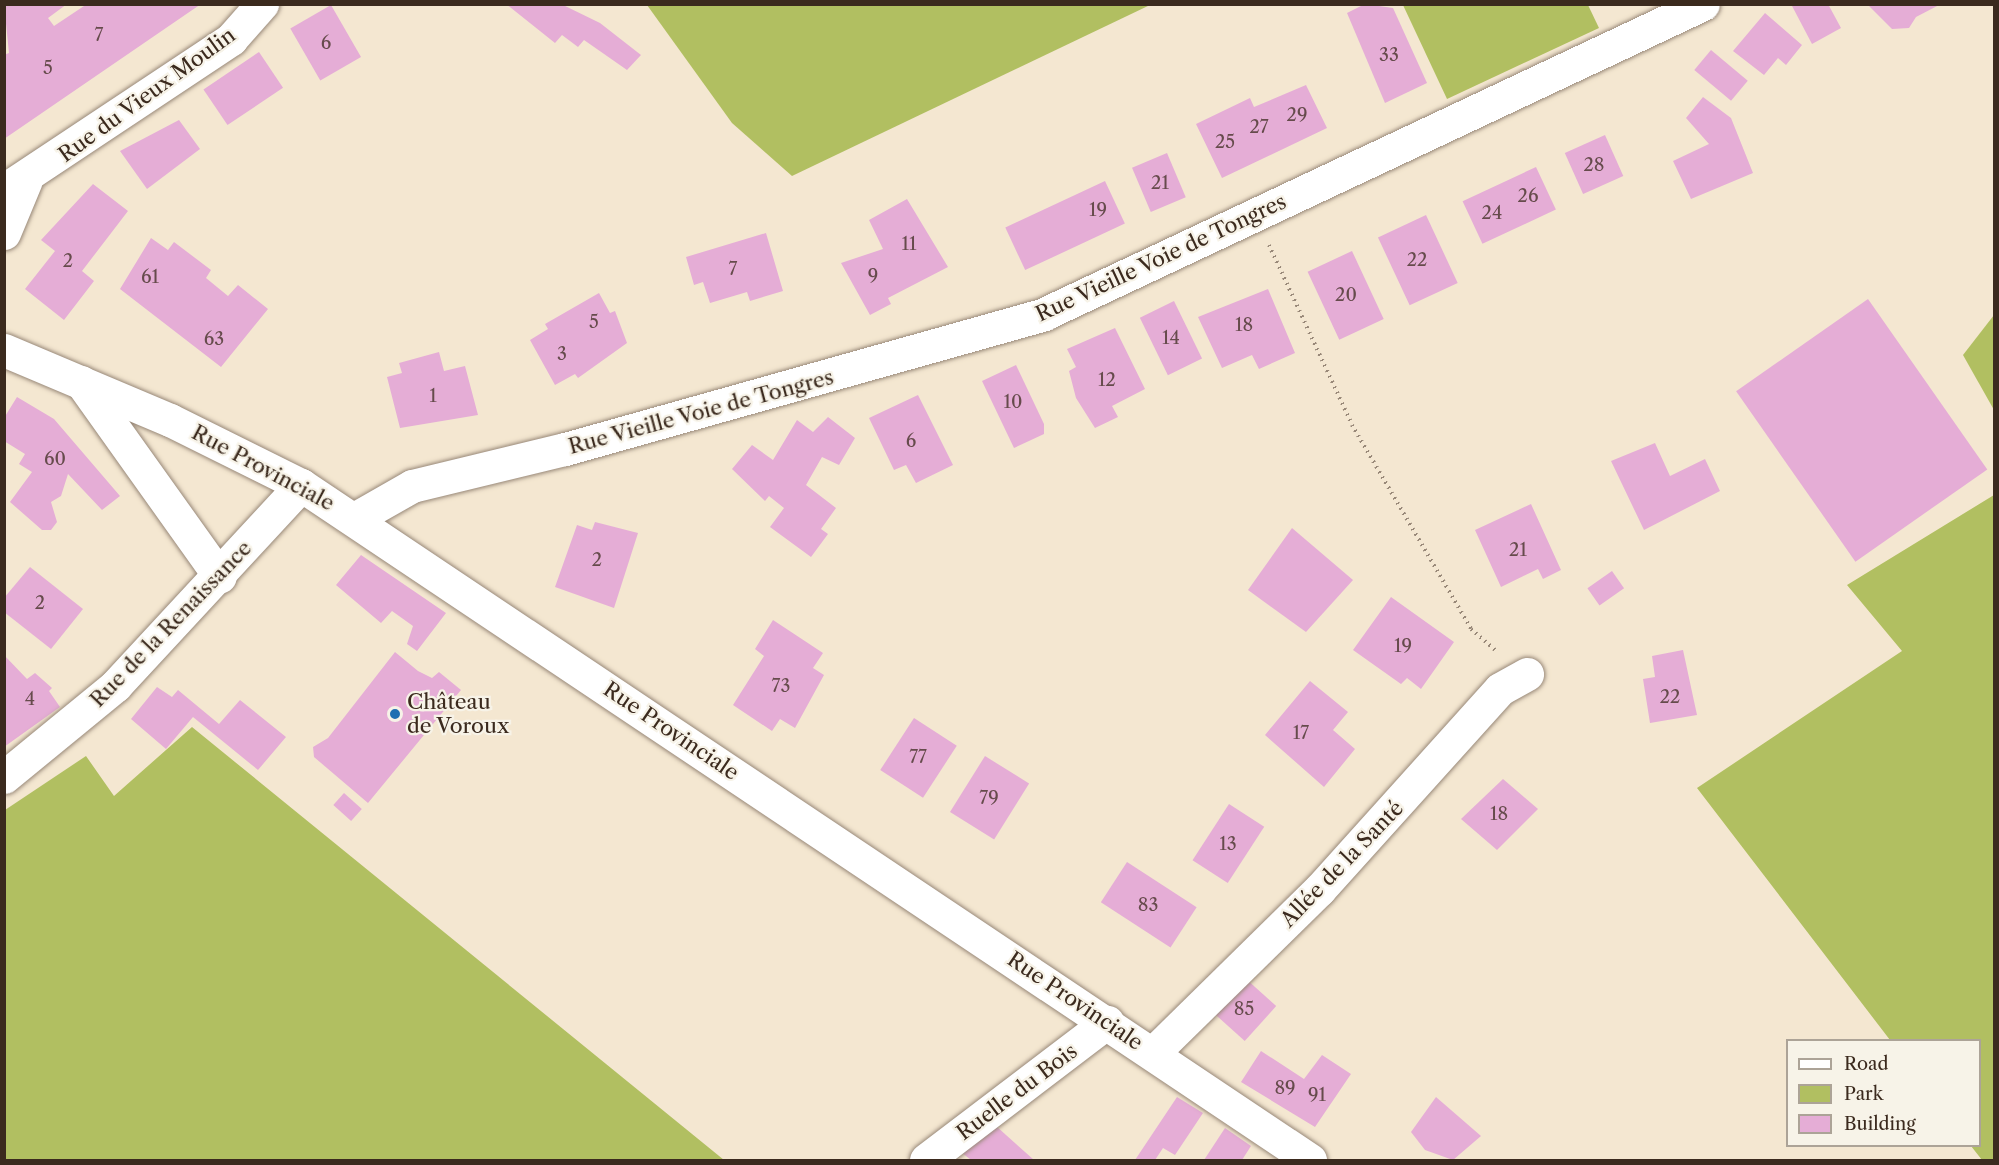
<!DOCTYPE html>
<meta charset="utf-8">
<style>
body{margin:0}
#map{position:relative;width:1999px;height:1165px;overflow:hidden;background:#f4e7d1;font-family:"Libre Caslon Text",serif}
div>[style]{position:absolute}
.green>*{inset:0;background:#b1bf61}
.building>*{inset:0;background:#e5add6;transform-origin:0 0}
.path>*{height:4px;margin-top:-2px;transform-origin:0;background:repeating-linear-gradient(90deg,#988878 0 1.5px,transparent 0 6px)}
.roads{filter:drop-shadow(0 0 2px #988878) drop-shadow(0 0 2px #988878)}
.minor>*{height:33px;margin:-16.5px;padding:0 16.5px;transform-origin:16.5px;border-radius:16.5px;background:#fff}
.major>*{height:33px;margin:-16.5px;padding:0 16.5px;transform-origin:16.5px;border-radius:16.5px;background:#fff}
.dots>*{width:16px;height:16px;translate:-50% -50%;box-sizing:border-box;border:3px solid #f7f3e8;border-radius:50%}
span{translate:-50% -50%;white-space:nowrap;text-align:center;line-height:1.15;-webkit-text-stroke:4.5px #f7f3e8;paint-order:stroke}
.number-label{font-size:18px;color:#664b4c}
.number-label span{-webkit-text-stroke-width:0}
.street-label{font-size:21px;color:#3b2a1e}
.poi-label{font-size:21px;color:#3b2a1e}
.left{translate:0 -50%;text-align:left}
.frame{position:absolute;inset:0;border:6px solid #3b2a1e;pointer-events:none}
.legend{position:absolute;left:1786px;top:1039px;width:195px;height:108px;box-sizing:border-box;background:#f7f3e8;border:2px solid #aca397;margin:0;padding:8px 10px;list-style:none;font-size:18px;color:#3b2a1e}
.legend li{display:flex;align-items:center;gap:12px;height:30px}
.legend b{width:30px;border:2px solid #aca397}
</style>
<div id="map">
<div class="green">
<i style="clip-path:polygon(647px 5px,1150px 5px,792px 176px,732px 123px)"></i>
<i style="clip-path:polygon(1403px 5px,1588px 5px,1599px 28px,1447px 99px)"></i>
<i style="clip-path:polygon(1994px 315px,1994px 410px,1963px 355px)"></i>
<i style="clip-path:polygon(1994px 495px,1994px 1160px,1982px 1160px,1971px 1146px,1980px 1146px,1980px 1040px,1890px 1040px,1697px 788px,1902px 651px,1847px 585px)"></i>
<i style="clip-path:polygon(192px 727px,724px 1160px,5px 1160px,5px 810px,86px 756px,114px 796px)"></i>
</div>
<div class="building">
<i style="clip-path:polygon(4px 4px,67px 4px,48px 18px,54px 26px,87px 4px,201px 4px,4px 139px,4px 55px,9px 53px)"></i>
<i style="clip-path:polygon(506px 4px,561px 4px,600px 23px,641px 55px,627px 70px,584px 40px,578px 47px,562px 35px,555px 43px)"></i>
<i style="clip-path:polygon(1365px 4px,1393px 8px,1427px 83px,1385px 103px,1347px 13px)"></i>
<i style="clip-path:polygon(1791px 4px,1828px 4px,1841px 28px,1812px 44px)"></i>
<i style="clip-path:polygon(1867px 4px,1941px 4px,1916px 17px,1909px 28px,1892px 29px)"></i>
<i style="left:331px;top:5px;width:60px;height:47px;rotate:60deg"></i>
<i style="clip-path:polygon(1765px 13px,1802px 45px,1786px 65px,1778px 58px,1764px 75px,1733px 51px)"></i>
<i style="left:1711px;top:50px;width:48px;height:26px;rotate:40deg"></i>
<i style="left:259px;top:52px;width:43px;height:67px;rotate:56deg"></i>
<i style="clip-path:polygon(1306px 85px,1327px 128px,1222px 178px,1196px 124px,1250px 98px,1254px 107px)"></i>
<i style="clip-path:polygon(1703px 97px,1731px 118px,1753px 173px,1691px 199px,1673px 161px,1709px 144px,1686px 118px)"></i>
<i style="clip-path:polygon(179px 120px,200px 149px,147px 189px,120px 151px)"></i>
<i style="left:1605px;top:135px;width:45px;height:44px;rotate:66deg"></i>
<i style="left:1167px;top:153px;width:48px;height:38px;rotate:67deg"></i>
<i style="left:1536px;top:167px;width:47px;height:81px;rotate:65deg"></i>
<i style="left:1105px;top:181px;width:47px;height:110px;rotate:65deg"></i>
<i style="clip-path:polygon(93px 184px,128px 211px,82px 271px,94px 281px,64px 320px,25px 289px,55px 251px,41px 240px)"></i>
<i style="clip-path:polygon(907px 199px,948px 267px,888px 298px,891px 304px,870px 315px,841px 263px,883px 249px,869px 220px)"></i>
<i style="left:1426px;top:215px;width:75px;height:53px;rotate:65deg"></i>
<i style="clip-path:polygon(766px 233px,783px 291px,750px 301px,747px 292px,710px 303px,703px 282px,694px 285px,686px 257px)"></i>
<i style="clip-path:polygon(151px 238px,168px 250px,174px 242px,211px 270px,206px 278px,228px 296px,238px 285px,268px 309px,221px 367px,120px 289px)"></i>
<i style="left:1352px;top:251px;width:75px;height:49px;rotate:65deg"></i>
<i style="clip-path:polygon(1268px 289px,1295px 353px,1259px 369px,1252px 355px,1222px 368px,1198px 317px)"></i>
<i style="clip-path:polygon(599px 293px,610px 313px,615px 311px,627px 343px,578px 378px,575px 374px,555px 385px,530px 340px,548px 329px,545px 324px)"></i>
<i style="left:1868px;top:299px;width:208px;height:161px;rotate:55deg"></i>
<i style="left:1174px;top:301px;width:64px;height:38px;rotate:64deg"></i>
<i style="clip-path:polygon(1115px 328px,1145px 389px,1112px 406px,1118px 417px,1095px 428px,1076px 398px,1069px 371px,1076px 367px,1067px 349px)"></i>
<i style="clip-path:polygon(439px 352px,444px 371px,465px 366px,478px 415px,400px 428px,387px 377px,402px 373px,399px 363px)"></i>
<i style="clip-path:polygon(1016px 365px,1044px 424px,1044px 434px,1014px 448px,982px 381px)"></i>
<i style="clip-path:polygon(918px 395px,953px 465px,916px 483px,906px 465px,894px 470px,869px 418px)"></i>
<i style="clip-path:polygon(17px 397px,54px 419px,120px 496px,102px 510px,68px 474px,61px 496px,51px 502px,57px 522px,51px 530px,42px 530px,10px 502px,32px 472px,19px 464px,25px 454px,4px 441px,4px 418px)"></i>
<i style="clip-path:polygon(828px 417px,855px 438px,839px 465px,822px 457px,806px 485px,836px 508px,821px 529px,828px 534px,811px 557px,770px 527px,784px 508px,769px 496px,765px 501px,732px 469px,752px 445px,773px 460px,797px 420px,813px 432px)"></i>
<i style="clip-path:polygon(1655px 443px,1670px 476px,1705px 459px,1720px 491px,1644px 530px,1611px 461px)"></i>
<i style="clip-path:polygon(1531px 504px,1561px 570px,1543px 579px,1538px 569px,1501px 587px,1475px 530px)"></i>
<i style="clip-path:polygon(595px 522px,638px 533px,614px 608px,555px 587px,577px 525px,592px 530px)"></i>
<i style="clip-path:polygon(1292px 528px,1353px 580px,1306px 632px,1248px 590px)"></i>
<i style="clip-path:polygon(361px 555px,446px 613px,417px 651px,407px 644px,413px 626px,392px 611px,381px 623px,336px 585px)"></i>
<i style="clip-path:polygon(30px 567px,83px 609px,51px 649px,4px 612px,4px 598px)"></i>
<i style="left:1612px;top:571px;width:21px;height:30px;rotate:55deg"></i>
<i style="clip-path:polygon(1391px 597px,1454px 642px,1421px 689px,1407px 678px,1401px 684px,1353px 650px)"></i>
<i style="clip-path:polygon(773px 620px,823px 653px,813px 668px,824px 675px,795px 728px,780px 719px,772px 731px,733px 705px,764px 656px,755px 649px)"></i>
<i style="clip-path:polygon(1683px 650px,1697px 715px,1650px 723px,1643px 679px,1655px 677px,1652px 656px)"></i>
<i style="clip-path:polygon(395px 652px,418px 671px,432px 678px,439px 672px,461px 690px,368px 803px,314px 757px,313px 747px,328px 738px)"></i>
<i style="clip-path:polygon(4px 655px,27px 679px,35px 673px,52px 688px,49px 691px,60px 707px,4px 747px)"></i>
<i style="clip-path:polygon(1310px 681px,1348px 712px,1333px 730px,1355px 749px,1324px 787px,1265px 735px)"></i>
<i style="clip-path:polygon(157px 687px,172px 697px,178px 690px,219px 724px,240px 700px,286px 737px,258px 770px,193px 717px,166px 749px,131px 719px)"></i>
<i style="left:914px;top:718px;width:51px;height:62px;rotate:33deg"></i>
<i style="left:985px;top:756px;width:52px;height:66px;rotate:32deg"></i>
<i style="clip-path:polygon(1503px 779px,1538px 809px,1497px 850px,1461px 819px)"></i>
<i style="left:344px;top:793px;width:24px;height:16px;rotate:42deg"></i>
<i style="left:1229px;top:804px;width:42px;height:67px;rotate:33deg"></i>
<i style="left:1127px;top:862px;width:83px;height:48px;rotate:33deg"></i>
<i style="left:1245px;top:978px;width:42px;height:47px;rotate:42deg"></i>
<i style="clip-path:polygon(1261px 1051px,1304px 1079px,1322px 1055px,1351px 1074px,1315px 1127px,1241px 1082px)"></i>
<i style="clip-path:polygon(1177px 1097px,1203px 1113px,1175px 1155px,1163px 1148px,1155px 1160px,1135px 1160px)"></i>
<i style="clip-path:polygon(1436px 1097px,1481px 1136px,1453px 1160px,1425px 1150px,1411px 1132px)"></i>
<i style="clip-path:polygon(996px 1126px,1034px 1160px,971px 1160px,961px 1152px)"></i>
<i style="clip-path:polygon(1225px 1128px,1251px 1146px,1242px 1160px,1204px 1160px)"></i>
</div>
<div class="path">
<i style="left:1269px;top:245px;width:198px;rotate:65.2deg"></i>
<i style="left:1352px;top:425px;width:236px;rotate:59.7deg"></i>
<i style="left:1471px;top:629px;width:35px;rotate:41deg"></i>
</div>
<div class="roads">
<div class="minor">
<i style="left:4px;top:190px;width:273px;rotate:-33.6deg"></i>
<i style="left:231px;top:39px;width:47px;rotate:-48.5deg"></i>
<i style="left:4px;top:233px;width:57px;rotate:-67.5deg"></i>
<i style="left:81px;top:382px;width:239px;rotate:54.5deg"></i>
<i style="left:354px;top:519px;width:67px;rotate:-29.6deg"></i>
<i style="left:412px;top:486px;width:157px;rotate:-13.6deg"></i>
<i style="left:565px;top:449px;width:498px;rotate:-15.7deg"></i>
<i style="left:1044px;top:314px;width:728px;rotate:-25.19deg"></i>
<i style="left:4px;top:777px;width:144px;rotate:-39.3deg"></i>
<i style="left:115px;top:686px;width:274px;rotate:-47.2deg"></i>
<i style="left:1153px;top:1053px;width:233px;rotate:-44.5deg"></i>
<i style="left:1319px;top:890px;width:270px;rotate:-48deg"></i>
<i style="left:1500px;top:689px;width:31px;rotate:-29deg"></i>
<i style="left:926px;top:1160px;width:228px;rotate:-37.3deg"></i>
</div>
<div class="major">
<i style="left:4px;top:350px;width:180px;rotate:22.9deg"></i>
<i style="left:170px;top:420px;width:146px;rotate:26.4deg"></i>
<i style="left:301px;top:485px;width:1214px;rotate:33.78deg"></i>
</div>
</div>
<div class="dots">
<i style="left:395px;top:714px;background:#1f6fb2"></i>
</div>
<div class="number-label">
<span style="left:99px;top:35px">7</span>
<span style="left:326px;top:43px">6</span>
<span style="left:1389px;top:55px">33</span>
<span style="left:48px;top:68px">5</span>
<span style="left:1297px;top:115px">29</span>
<span style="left:1259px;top:127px">27</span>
<span style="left:1225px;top:142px">25</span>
<span style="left:1594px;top:165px">28</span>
<span style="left:1160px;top:183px">21</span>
<span style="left:1528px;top:196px">26</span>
<span style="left:1098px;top:210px">19</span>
<span style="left:1492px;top:213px">24</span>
<span style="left:909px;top:244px">11</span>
<span style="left:1417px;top:260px">22</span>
<span style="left:68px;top:261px">2</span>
<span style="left:733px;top:269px">7</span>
<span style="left:873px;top:276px">9</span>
<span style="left:150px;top:277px">61</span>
<span style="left:1346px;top:295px">20</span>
<span style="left:594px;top:322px">5</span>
<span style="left:1244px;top:325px">18</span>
<span style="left:1171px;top:338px">14</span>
<span style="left:214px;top:339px">63</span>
<span style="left:562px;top:354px">3</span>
<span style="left:1107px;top:380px">12</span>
<span style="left:433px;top:396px">1</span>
<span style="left:1013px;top:402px">10</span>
<span style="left:911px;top:441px">6</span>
<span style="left:55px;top:459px">60</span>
<span style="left:1518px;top:550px">21</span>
<span style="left:597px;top:560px">2</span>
<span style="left:40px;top:603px">2</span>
<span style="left:1403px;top:646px">19</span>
<span style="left:781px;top:686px">73</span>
<span style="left:1670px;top:697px">22</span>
<span style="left:30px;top:699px">4</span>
<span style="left:1301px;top:733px">17</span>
<span style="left:918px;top:757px">77</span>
<span style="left:989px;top:798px">79</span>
<span style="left:1499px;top:814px">18</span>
<span style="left:1228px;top:844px">13</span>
<span style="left:1148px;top:905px">83</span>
<span style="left:1244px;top:1009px">85</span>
<span style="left:1285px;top:1088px">89</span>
<span style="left:1317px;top:1095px">91</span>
</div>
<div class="street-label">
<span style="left:147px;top:95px;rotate:-36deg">Rue du Vieux Moulin</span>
<span style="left:1161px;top:258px;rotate:-25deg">Rue Vieille Voie de Tongres</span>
<span style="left:701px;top:412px;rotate:-15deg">Rue Vieille Voie de Tongres</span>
<span style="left:263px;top:468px;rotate:28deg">Rue Provinciale</span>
<span style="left:171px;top:624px;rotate:-46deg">Rue de la Renaissance</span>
<span style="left:671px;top:731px;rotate:34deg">Rue Provinciale</span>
<span style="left:1342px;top:864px;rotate:-46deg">Allée de la Santé</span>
<span style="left:1075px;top:1001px;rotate:34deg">Rue Provinciale</span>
<span style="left:1017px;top:1092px;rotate:-37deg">Ruelle du Bois</span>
</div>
<div class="poi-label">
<span class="left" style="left:407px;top:714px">Château<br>de Voroux</span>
</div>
<div class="frame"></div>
<ul class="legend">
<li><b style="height:8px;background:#fff"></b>Road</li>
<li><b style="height:16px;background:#b1bf61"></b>Park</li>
<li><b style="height:16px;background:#e5add6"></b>Building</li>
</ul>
</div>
